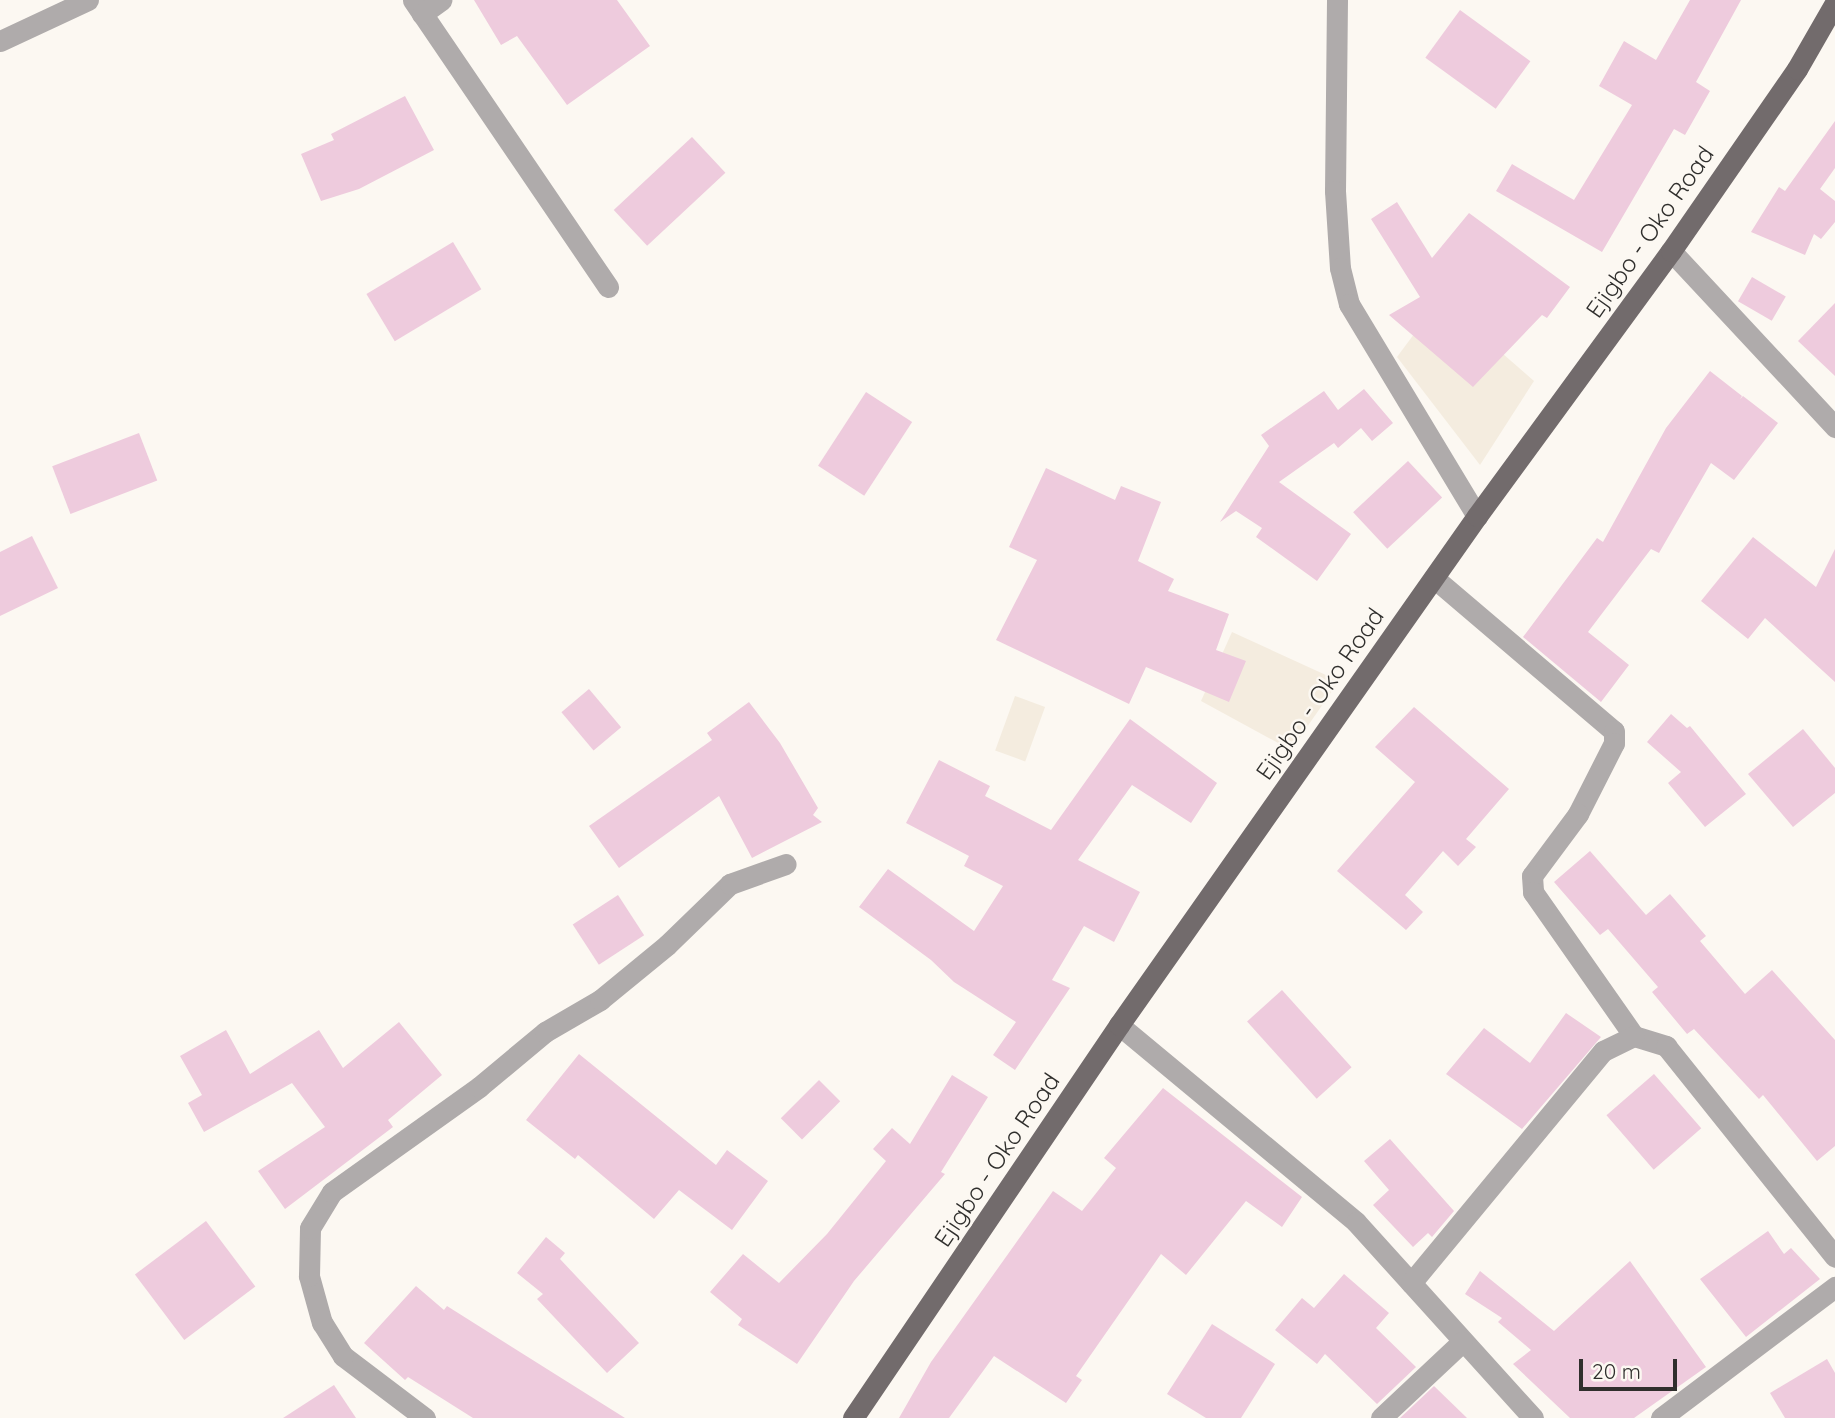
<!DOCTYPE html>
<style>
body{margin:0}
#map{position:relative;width:1835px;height:1418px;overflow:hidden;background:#fcf8f2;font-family:Quicksand,sans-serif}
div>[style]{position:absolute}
.built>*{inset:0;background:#f4ecdf;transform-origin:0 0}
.building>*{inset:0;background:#eecbdd;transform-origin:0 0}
.minor>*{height:21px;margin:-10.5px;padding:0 10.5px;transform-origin:10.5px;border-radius:10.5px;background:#afabab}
.major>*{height:21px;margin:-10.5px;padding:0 10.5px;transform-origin:10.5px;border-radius:10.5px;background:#726b6c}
span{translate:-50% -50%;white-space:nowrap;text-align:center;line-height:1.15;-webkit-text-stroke:5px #fcf8f2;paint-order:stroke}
.street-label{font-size:24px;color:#302f2d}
.scale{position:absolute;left:1579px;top:1359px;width:98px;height:32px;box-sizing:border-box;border:4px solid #302f2d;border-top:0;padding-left:9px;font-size:21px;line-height:24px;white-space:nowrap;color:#302f2d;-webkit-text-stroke:5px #fcf8f2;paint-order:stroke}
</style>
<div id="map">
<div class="built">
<i style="clip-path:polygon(1440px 299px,1534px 381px,1480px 465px,1397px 357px)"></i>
<i style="clip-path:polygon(1232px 632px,1339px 681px,1291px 750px,1201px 701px)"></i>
<i style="left:1015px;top:696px;width:32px;height:58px;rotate:20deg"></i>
</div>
<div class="building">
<i style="clip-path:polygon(474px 0,617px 0,650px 46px,567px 105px,517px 36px,501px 45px)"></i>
<i style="clip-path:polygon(1690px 0,1741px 0,1696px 82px,1710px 91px,1685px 135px,1674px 129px,1602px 252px,1496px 191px,1512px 164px,1574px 200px,1632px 105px,1599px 86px,1624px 41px,1656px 60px)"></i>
<i style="left:1460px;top:10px;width:87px;height:59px;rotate:36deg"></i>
<i style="clip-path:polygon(405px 96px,434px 150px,359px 189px,321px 201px,301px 154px,334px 140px,331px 134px)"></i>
<i style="clip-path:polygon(1835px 121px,1835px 168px,1820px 189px,1835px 201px,1835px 222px,1821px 239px,1814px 234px,1805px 255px,1751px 232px,1779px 187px,1785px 191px)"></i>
<i style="left:692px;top:137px;width:49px;height:107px;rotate:47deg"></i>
<i style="clip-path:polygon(1397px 202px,1432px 258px,1469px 213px,1570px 287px,1547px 318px,1542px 315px,1473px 387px,1389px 315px,1420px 297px,1371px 219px)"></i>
<i style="left:453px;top:242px;width:55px;height:101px;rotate:59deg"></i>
<i style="left:1752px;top:277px;width:39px;height:28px;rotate:30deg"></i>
<i style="clip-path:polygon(1835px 303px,1835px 376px,1798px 341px)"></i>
<i style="clip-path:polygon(1710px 371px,1742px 396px,1740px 399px,1743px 396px,1778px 423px,1734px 480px,1711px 463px,1659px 553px,1651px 549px,1588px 632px,1629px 665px,1601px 702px,1523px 637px,1597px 538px,1603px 542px,1666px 428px)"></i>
<i style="clip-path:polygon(1364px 389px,1393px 423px,1372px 441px,1361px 428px,1338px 448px,1334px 443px,1279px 482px,1351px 534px,1317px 581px,1256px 537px,1262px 528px,1236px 511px,1220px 522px,1269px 446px,1261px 435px,1324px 391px,1338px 410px)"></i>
<i style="left:866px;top:392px;width:55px;height:88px;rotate:33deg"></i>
<i style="left:139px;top:433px;width:51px;height:93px;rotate:69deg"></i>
<i style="left:1408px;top:461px;width:50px;height:75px;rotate:47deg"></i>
<i style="clip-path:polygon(1046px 468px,1115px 500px,1121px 486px,1161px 502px,1138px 561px,1174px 579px,1168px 591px,1229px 614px,1216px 650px,1246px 661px,1229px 702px,1146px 667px,1129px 704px,996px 640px,1037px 560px,1009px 547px)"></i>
<i style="clip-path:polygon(32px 536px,58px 588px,0 616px,0 552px)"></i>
<i style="clip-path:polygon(1753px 537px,1816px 587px,1835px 549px,1835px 682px,1765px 618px,1748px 639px,1701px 601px)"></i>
<i style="left:589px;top:689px;width:50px;height:36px;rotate:50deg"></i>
<i style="clip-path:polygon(749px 702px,780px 743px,818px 808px,813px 815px,822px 822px,752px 858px,719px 796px,619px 868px,589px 826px,712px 740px,707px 733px)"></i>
<i style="clip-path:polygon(1414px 707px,1509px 789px,1466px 839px,1476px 847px,1458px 866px,1443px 851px,1405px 895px,1423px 912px,1406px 930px,1337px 871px,1415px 782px,1375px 747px)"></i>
<i style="clip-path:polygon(1671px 714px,1687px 728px,1690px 726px,1746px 794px,1705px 827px,1668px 783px,1681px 772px,1647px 742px)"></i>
<i style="clip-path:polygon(1130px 719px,1217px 783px,1191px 823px,1132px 785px,1078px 860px,1140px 892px,1114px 942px,1084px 926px,1052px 980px,1070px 988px,1015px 1070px,993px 1055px,1016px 1022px,954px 982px,931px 960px,859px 907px,888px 869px,974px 931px,1003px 886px,964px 866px,969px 856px,906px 823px,939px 760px,990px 786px,985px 796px,1051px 830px)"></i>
<i style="clip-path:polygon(1803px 729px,1835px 768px,1835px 793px,1793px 827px,1748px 774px)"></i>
<i style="clip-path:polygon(1590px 851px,1646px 915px,1670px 894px,1706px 936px,1700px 941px,1745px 994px,1772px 970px,1835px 1040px,1835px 1146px,1817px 1161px,1763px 1095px,1759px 1099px,1694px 1029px,1687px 1034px,1652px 992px,1658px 987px,1608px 929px,1600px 935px,1554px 882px)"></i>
<i style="left:618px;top:895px;width:48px;height:54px;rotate:57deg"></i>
<i style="left:1282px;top:990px;width:104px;height:47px;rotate:48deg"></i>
<i style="clip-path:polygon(1566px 1013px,1601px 1037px,1522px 1129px,1446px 1074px,1484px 1028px,1530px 1063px)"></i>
<i style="clip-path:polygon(399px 1022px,442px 1075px,388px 1120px,393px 1127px,285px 1209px,258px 1171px,325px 1127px,292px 1083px,204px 1132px,188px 1103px,202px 1095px,180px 1056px,226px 1030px,250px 1074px,319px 1030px,343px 1068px)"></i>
<i style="clip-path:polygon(579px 1054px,716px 1165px,727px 1150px,768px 1181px,732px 1230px,679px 1190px,654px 1219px,578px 1155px,575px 1159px,526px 1120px)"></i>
<i style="left:1654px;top:1074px;width:72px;height:63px;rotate:49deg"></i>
<i style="clip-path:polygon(952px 1075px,988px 1097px,941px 1172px,945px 1174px,854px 1281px,797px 1364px,738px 1325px,742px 1319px,710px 1292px,743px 1254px,779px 1283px,827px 1234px,886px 1161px,873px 1149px,892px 1128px,910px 1144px)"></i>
<i style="left:819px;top:1080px;width:30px;height:54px;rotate:45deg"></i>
<i style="clip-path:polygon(1163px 1088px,1302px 1197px,1282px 1227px,1246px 1201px,1186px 1275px,1161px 1254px,1076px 1376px,1082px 1380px,1066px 1403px,994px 1356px,949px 1418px,899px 1418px,931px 1362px,1053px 1191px,1082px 1211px,1116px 1168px,1104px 1158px)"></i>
<i style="clip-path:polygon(1390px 1139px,1454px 1211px,1432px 1237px,1428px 1233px,1413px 1247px,1373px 1205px,1389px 1190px,1364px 1161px)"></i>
<i style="left:206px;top:1221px;width:82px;height:89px;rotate:53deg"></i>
<i style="clip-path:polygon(1768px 1231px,1784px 1254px,1791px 1248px,1820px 1279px,1746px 1337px,1700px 1279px)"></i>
<i style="clip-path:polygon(546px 1237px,565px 1253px,560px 1259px,639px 1343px,607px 1373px,537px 1299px,543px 1294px,517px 1273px)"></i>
<i style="clip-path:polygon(1630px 1261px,1706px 1367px,1634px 1418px,1570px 1418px,1513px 1364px,1531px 1350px,1498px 1322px,1502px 1318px,1465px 1294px,1480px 1271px,1554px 1331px)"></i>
<i style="clip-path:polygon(1344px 1274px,1389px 1313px,1376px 1328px,1416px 1367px,1377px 1404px,1325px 1354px,1317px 1364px,1275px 1330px,1302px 1298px,1314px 1308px)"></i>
<i style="clip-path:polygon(416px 1286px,444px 1310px,447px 1306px,625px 1418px,473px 1418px,408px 1377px,405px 1380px,364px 1343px)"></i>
<i style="clip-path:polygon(1212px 1324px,1275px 1364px,1241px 1418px,1206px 1418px,1167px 1394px)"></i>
<i style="clip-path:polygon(1827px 1359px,1835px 1373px,1835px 1418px,1785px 1418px,1770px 1393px)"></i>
<i style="clip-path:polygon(334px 1385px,356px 1418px,283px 1418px)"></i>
<i style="clip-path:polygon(1434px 1386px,1467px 1418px,1400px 1418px)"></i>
</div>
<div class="minor">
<i style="left:413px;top:0;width:347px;rotate:55.8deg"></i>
<i style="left:1337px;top:0;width:191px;rotate:90.6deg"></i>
<i style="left:1335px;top:191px;width:77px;rotate:86.3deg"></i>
<i style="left:1340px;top:268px;width:37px;rotate:76deg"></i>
<i style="left:1349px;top:304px;width:248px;rotate:58.9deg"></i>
<i style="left:422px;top:14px;width:24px;rotate:-36deg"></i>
<i style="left:0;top:41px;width:97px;rotate:-25deg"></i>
<i style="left:1671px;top:251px;width:241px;rotate:47deg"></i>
<i style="left:1434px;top:578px;width:236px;rotate:40.4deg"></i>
<i style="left:1614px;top:731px;width:12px;rotate:90deg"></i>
<i style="left:1614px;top:743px;width:80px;rotate:116.9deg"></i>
<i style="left:1578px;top:814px;width:77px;rotate:126.6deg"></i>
<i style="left:1532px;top:876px;width:16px;rotate:86deg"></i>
<i style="left:1533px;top:892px;width:176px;rotate:55deg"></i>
<i style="left:1634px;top:1036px;width:34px;rotate:17deg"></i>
<i style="left:1666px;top:1046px;width:270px;rotate:51.3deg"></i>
<i style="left:1119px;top:1025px;width:308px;rotate:39.7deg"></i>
<i style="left:1356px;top:1222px;width:264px;rotate:47.9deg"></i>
<i style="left:1411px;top:1283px;width:301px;rotate:-50.4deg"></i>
<i style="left:1603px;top:1051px;width:34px;rotate:-26deg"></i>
<i style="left:425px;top:1418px;width:103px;rotate:-142.9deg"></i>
<i style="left:343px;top:1356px;width:39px;rotate:-122deg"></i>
<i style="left:322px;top:1323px;width:49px;rotate:-105.5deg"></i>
<i style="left:309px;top:1276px;width:48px;rotate:-88.8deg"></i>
<i style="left:310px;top:1228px;width:42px;rotate:-58.6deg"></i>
<i style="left:332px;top:1192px;width:181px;rotate:-35.5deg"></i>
<i style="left:479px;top:1087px;width:86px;rotate:-39.8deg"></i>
<i style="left:545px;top:1032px;width:64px;rotate:-30.2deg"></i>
<i style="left:600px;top:1000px;width:87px;rotate:-39.4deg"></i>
<i style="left:667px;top:945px;width:88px;rotate:-44.1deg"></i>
<i style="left:730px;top:884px;width:59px;rotate:-19.7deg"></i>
<i style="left:1381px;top:1418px;width:111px;rotate:-43.2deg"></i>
<i style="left:1661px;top:1418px;width:218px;rotate:-37deg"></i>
</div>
<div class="major">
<i style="left:853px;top:1418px;width:475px;rotate:-55.9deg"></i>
<i style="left:1119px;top:1025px;width:622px;rotate:-54.88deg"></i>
<i style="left:1477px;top:516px;width:328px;rotate:-53.8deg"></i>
<i style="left:1671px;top:251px;width:221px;rotate:-55.3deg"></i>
<i style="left:1797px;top:69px;width:76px;rotate:-60.1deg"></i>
</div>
<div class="street-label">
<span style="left:1650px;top:232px;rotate:-55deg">Ejigbo - Oko Road</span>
<span style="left:1320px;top:694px;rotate:-55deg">Ejigbo - Oko Road</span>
<span style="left:997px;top:1160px;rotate:-56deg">Ejigbo - Oko Road</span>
</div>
<div class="scale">20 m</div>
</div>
